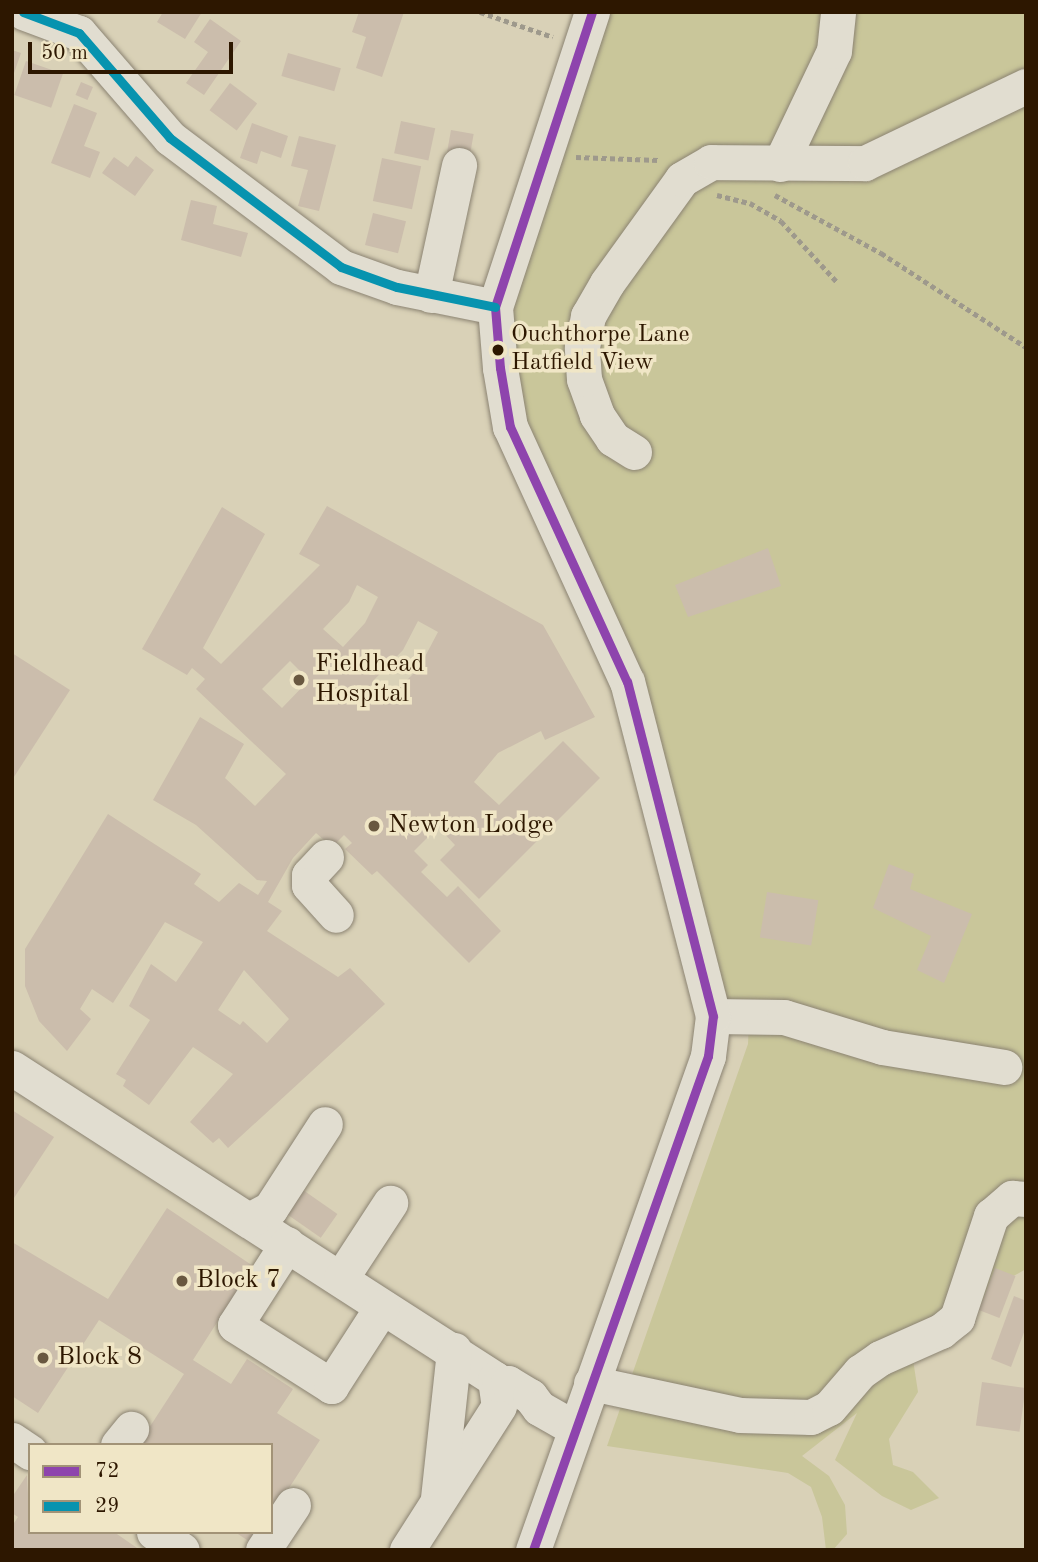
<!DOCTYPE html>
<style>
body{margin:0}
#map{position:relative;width:1038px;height:1562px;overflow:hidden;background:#d9d1b7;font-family:"Old Standard TT",serif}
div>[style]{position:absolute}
.green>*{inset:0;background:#c9c69a}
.building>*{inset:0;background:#cbbdac;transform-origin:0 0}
.path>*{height:4.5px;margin-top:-2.25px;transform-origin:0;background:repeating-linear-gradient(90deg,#9e998c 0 5px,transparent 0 8.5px)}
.roads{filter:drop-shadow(0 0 2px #8b8372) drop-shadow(0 0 2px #8b8372)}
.minor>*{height:35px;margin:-17.5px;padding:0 17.5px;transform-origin:17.5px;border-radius:17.5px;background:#e1ddd0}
.bus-1>*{height:9px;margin:-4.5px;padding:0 4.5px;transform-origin:4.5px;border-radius:4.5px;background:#8e44ad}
.bus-2>*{height:9px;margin:-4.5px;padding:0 4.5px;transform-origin:4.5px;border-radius:4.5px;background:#0793af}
.dots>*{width:19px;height:19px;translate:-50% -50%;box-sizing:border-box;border:4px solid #f0e6c6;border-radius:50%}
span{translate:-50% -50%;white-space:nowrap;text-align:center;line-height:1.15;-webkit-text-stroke:7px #f0e6c6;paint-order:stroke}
.bus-label{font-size:24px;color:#2d1700}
.left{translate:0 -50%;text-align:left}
.poi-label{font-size:26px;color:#2d1700}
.frame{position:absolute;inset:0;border:14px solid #2d1700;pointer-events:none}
.legend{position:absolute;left:28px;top:1443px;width:245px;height:91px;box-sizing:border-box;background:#f0e6c6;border:2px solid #a29377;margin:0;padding:9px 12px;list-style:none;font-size:21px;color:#2d1700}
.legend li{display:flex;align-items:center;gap:14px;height:35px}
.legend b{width:35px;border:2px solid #a29377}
.scale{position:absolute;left:28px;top:42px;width:205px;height:32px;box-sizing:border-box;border:4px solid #2d1700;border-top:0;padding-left:9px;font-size:21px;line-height:24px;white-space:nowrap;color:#2d1700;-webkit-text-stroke:5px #f0e6c6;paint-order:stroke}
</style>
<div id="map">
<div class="green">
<i style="clip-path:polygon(592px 12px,1026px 12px,1026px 1269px,994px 1287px,959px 1333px,911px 1347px,918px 1392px,889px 1439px,893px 1465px,913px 1472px,939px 1498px,911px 1510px,882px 1496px,835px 1460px,857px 1413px,802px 1456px,829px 1476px,845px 1505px,847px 1534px,833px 1550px,826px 1550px,822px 1517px,811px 1487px,788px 1473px,607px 1446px,748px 1044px,749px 1019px,713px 1016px,664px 827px,500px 368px,544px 156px)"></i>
</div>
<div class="building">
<i style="clip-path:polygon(163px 12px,202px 12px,185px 39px,157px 22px)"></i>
<i style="clip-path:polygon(359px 12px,404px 12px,382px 77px,356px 68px,366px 37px,352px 32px)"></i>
<i style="clip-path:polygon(210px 19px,241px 41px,204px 95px,186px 83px,208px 52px,194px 42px)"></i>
<i style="clip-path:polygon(12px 50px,21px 53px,13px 76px,12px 76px)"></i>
<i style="left:288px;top:53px;width:55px;height:24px;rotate:16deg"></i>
<i style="left:26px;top:61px;width:39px;height:36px;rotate:19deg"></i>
<i style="left:81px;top:82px;width:13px;height:14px;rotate:23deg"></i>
<i style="left:230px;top:83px;width:34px;height:34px;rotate:37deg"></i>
<i style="clip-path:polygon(74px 104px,97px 113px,84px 146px,100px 152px,90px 178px,51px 163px)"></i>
<i style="left:401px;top:121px;width:35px;height:33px;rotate:12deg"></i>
<i style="clip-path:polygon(252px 123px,288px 136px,281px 158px,261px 151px,257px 164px,240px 158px)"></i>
<i style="left:451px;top:130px;width:23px;height:25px;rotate:10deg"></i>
<i style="clip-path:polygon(299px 136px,336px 145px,319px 211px,298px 206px,308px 170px,291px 166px)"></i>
<i style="clip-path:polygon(136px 156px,154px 170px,135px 196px,102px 173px,114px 157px,128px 167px)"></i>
<i style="left:382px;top:158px;width:40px;height:44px;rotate:12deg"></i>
<i style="clip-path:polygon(191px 200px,217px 206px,213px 224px,248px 233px,241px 257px,181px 240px)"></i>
<i style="left:373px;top:213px;width:34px;height:33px;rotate:14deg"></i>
<i style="clip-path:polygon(evenodd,327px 506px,543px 625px,595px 717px,545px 740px,541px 731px,498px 753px,474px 782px,499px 805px,563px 741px,600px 778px,479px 899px,440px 860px,455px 845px,438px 827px,414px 851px,428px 865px,421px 872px,447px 897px,458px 886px,501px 931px,469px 963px,377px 871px,372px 875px,345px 849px,352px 843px,344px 835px,332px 847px,316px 833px,293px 858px,268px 902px,282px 911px,267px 931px,338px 977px,350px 968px,385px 1004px,228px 1148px,219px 1138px,213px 1143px,190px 1122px,233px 1074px,193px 1047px,149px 1105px,123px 1086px,126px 1080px,116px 1074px,150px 1020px,129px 1006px,151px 964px,176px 982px,203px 942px,165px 922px,113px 1003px,92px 989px,80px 1009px,91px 1019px,67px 1051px,39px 1021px,25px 986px,25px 949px,108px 814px,201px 874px,194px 884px,219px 902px,239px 883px,258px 895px,267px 881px,257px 880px,196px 825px,153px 800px,200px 717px,244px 744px,225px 778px,255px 806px,286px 774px,196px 689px,205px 679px,192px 668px,187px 675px,142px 649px,222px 507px,265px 534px,203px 648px,221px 664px,320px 565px,299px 554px,327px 506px,357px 585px,378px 597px,365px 623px,343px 647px,323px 629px,349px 602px,357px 585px,327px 506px,418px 621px,438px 632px,419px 668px,390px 697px,373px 681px,403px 650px,418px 621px,327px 506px,290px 661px,309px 680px,282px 708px,262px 689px,290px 661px,327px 506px,244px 970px,289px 1019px,267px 1043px,243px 1021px,240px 1025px,218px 1010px,244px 970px)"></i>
<i style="clip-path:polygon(768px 548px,781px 586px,688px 617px,675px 585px)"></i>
<i style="clip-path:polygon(12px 653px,70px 690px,12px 780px)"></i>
<i style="clip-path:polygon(889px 864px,914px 874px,910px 889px,972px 914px,944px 983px,917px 970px,931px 936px,873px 908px)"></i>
<i style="left:767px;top:892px;width:52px;height:46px;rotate:9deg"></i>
<i style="clip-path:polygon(12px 1110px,54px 1137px,12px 1201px)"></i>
<i style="left:303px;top:1190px;width:42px;height:29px;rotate:35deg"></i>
<i style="clip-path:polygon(167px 1208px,253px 1266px,193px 1360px,231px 1384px,247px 1359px,293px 1389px,277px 1413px,320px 1440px,271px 1516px,271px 1445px,138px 1445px,184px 1374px,99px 1320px,38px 1413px,12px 1396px,12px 1242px,108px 1299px)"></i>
<i style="left:995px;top:1268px;width:22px;height:45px;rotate:21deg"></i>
<i style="clip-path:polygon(1014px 1296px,1026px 1301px,1026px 1327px,1011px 1367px,991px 1359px)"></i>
<i style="left:982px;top:1382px;width:44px;height:44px;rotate:8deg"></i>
<i style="clip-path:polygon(27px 1475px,30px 1532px,114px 1532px,140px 1550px,12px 1550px,12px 1526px,18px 1517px,12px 1513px,12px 1497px)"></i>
<i style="clip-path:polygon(235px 1532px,261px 1532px,253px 1544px)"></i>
</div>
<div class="path">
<i style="left:480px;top:12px;width:77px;rotate:18.9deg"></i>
<i style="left:576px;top:157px;width:82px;rotate:2.1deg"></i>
<i style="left:717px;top:195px;width:34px;rotate:14deg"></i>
<i style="left:750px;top:203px;width:36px;rotate:30deg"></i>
<i style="left:781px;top:221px;width:83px;rotate:47.4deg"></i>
<i style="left:775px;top:195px;width:121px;rotate:28.7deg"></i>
<i style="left:881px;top:253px;width:173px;rotate:33deg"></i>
</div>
<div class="roads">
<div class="minor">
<i style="left:23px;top:12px;width:60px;rotate:20.6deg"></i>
<i style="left:79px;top:33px;width:139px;rotate:49.1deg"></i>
<i style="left:170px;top:138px;width:214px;rotate:37deg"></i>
<i style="left:341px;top:267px;width:59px;rotate:19.7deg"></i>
<i style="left:397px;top:287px;width:100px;rotate:11.5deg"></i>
<i style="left:780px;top:164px;width:125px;rotate:-64.5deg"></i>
<i style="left:834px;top:51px;width:39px;rotate:-84deg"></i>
<i style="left:431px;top:295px;width:133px;rotate:-77.8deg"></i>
<i style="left:634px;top:452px;width:25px;rotate:-148deg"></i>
<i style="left:613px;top:439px;width:29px;rotate:-124deg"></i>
<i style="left:597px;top:415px;width:38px;rotate:-110deg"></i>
<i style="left:584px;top:379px;width:32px;rotate:-94deg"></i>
<i style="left:582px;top:347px;width:32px;rotate:-79deg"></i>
<i style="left:588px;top:316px;width:38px;rotate:-60deg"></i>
<i style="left:607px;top:283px;width:128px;rotate:-54.2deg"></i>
<i style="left:682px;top:179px;width:34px;rotate:-30deg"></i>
<i style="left:711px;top:162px;width:154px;rotate:0.4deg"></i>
<i style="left:865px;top:163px;width:178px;rotate:-25.6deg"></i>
<i style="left:326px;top:857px;width:25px;rotate:133deg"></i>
<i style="left:309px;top:875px;width:10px;rotate:90deg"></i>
<i style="left:309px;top:885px;width:40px;rotate:48deg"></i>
<i style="left:713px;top:1016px;width:71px;rotate:0.8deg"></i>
<i style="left:784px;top:1017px;width:102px;rotate:17deg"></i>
<i style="left:882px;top:1047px;width:124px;rotate:9.3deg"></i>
<i style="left:12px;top:1068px;width:574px;rotate:32.78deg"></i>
<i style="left:495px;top:1379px;width:27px;rotate:82deg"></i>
<i style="left:499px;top:1406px;width:171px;rotate:122.6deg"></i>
<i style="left:249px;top:1220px;width:24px;rotate:-28deg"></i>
<i style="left:270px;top:1209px;width:101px;rotate:-57.1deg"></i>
<i style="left:287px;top:1244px;width:96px;rotate:122.7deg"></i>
<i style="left:235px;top:1325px;width:114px;rotate:32.4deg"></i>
<i style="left:331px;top:1386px;width:94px;rotate:-57.2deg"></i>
<i style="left:341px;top:1278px;width:90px;rotate:-56.8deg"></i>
<i style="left:591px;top:1383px;width:152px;rotate:12.1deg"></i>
<i style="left:740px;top:1415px;width:71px;rotate:1.6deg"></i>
<i style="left:811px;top:1417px;width:20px;rotate:-27deg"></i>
<i style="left:829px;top:1408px;width:48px;rotate:-49.3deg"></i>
<i style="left:860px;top:1372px;width:24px;rotate:-35deg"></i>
<i style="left:880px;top:1358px;width:67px;rotate:-23.9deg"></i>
<i style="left:941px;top:1331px;width:21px;rotate:-39deg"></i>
<i style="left:957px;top:1318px;width:108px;rotate:-71.6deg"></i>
<i style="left:991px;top:1216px;width:28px;rotate:-41deg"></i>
<i style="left:1012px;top:1198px;width:14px;rotate:4deg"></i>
<i style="left:499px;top:1384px;width:9px;rotate:-6deg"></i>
<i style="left:508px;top:1383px;width:26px;rotate:31deg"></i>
<i style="left:530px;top:1396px;width:15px;rotate:53deg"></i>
<i style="left:539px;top:1408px;width:40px;rotate:29.7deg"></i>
<i style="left:12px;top:1440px;width:22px;rotate:34deg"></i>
<i style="left:118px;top:1445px;width:21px;rotate:-51deg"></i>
<i style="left:438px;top:1498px;width:149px;rotate:-83.8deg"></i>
<i style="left:154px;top:1532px;width:33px;rotate:33deg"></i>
<i style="left:263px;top:1550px;width:54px;rotate:-56.3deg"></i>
<i style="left:533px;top:1550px;width:524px;rotate:-70.49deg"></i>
<i style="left:708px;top:1056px;width:40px;rotate:-82.9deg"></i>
<i style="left:713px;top:1016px;width:345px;rotate:-104.4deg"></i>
<i style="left:627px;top:682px;width:281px;rotate:-114.6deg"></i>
<i style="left:510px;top:427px;width:60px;rotate:-99.6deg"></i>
<i style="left:500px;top:368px;width:61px;rotate:-94.7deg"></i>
<i style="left:495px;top:307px;width:311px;rotate:-71.8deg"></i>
</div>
</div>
<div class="bus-1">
<i style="left:533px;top:1550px;width:524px;rotate:-70.49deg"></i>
<i style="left:708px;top:1056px;width:40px;rotate:-82.9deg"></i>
<i style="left:713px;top:1016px;width:345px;rotate:-104.4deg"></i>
<i style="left:627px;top:682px;width:281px;rotate:-114.6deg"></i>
<i style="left:510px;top:427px;width:60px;rotate:-99.6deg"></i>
<i style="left:500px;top:368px;width:61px;rotate:-94.7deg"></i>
<i style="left:495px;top:307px;width:311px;rotate:-71.8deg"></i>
</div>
<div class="bus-2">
<i style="left:23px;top:12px;width:60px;rotate:20.6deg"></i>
<i style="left:79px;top:33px;width:139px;rotate:49.1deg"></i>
<i style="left:170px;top:138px;width:214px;rotate:37deg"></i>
<i style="left:341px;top:267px;width:59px;rotate:19.7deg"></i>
<i style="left:397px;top:287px;width:100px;rotate:11.5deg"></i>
</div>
<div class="dots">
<i style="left:498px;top:350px;background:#2d1700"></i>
<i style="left:299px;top:680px;background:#695840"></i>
<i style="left:374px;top:826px;background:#695840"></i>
<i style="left:182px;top:1281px;background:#695840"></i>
<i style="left:43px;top:1358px;background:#695840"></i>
</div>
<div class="bus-label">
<span class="left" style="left:511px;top:350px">Ouchthorpe Lane<br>Hatfield View</span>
</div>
<div class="poi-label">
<span class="left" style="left:315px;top:680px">Fieldhead<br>Hospital</span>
<span class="left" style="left:388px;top:826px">Newton Lodge</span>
<span class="left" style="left:196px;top:1281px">Block 7</span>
<span class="left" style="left:57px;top:1358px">Block 8</span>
</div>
<div class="frame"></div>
<ul class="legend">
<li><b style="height:9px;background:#8e44ad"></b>72</li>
<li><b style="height:9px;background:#0793af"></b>29</li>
</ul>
<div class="scale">50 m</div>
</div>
